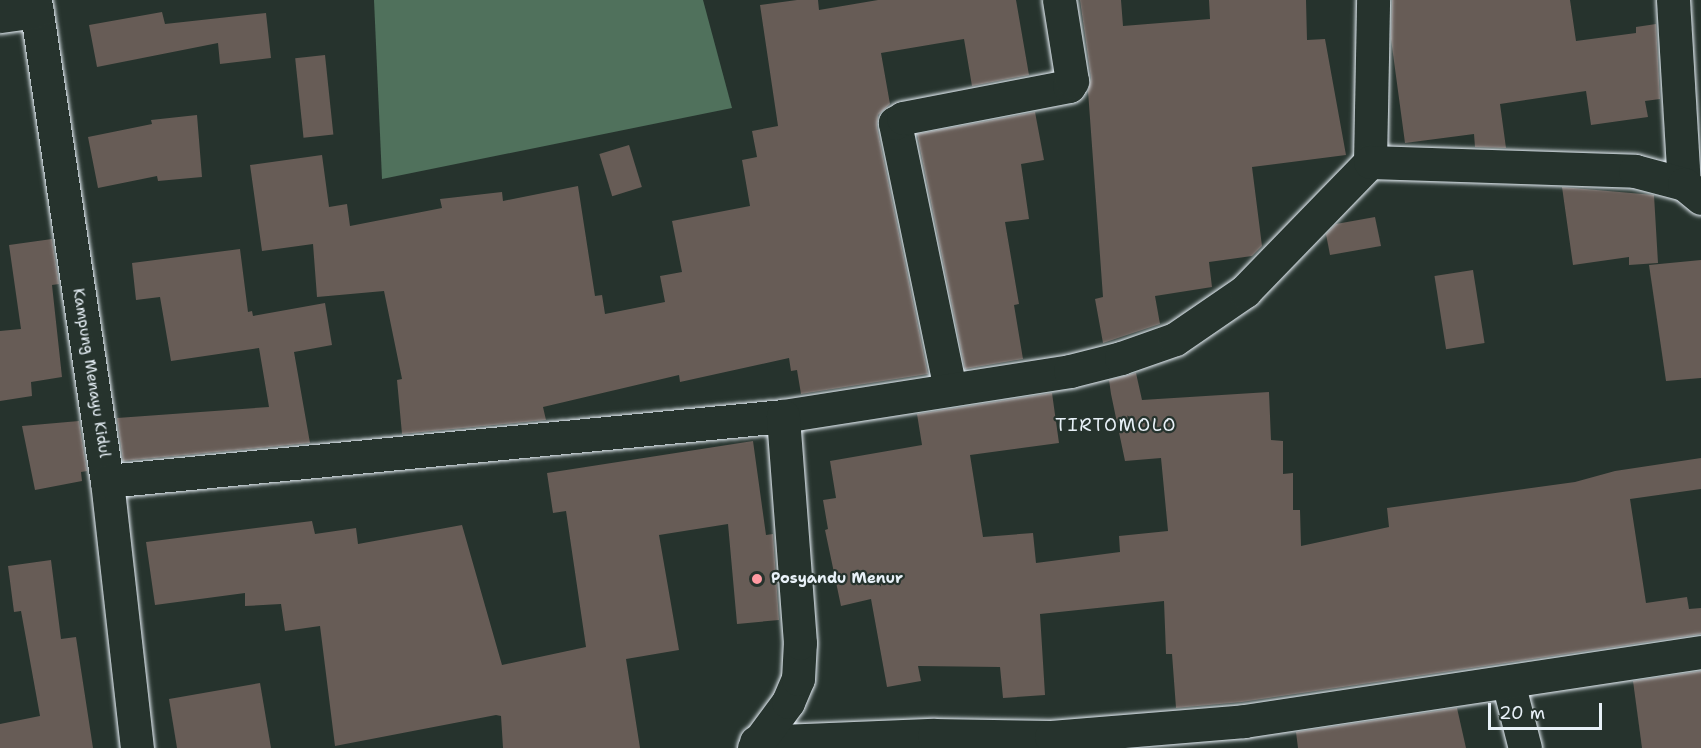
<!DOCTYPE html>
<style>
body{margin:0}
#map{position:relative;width:1701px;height:748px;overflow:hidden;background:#26332d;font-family:"Shantell Sans",sans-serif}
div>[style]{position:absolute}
.green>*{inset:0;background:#50715c}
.building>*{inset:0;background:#675c56;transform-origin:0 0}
.roads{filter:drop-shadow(0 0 2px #e8f1f8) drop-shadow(0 0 2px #e8f1f8)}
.street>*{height:33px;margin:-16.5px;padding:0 16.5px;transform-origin:16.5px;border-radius:16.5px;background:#26332d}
.dots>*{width:16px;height:16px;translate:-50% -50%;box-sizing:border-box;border:3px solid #26332d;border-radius:50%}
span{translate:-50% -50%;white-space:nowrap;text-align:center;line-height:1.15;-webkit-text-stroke:4.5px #26332d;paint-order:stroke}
.street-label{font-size:15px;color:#e8f1f8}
.poi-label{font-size:15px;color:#e8f1f8;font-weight:700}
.left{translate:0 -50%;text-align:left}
.quarter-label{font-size:18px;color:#e8f1f8;letter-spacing:1.5px}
.scale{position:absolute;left:1488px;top:703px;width:114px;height:27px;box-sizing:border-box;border:3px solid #e8f1f8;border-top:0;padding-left:8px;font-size:18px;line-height:21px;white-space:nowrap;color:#e8f1f8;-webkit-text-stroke:4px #26332d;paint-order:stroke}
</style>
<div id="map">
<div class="green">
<i style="clip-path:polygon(374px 0,703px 0,732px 108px,382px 179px)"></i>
</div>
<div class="building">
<i style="clip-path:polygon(797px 0,818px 0,819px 10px,878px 0,1016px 0,1029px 75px,972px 86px,964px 39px,881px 53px,890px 104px,878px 115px,877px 127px,928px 374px,801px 394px,797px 370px,791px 371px,789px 358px,680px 382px,679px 375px,543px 407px,546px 420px,402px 434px,397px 380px,402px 379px,384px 291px,317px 297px,313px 244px,262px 251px,250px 165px,322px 155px,329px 207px,347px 204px,350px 226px,442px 208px,440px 199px,502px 192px,503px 201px,578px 186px,595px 296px,602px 295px,605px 314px,665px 302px,660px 276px,682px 272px,672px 221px,750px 206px,742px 160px,757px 157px,752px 131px,778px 126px,760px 5px)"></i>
<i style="clip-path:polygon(1080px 0,1121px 0,1123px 26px,1210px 19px,1209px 0,1306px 0,1307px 40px,1325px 39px,1346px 155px,1252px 167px,1262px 246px,1252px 256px,1209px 262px,1212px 287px,1155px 296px,1160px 324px,1103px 343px,1095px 299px,1103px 297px,1088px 91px,1091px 78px)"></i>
<i style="clip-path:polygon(1392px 0,1570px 0,1576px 41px,1636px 33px,1636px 27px,1656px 24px,1660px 99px,1645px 101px,1648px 117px,1591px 125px,1586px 91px,1500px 104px,1506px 148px,1475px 147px,1474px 134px,1405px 143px,1391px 39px)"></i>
<i style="clip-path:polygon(162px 12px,165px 24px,266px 13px,271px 58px,220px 64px,218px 43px,97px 67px,89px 25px)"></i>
<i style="left:325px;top:55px;width:80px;height:30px;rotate:84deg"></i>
<i style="clip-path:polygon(1035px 112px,1044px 160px,1021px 164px,1029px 219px,1005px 222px,1019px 304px,1014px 305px,1023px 359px,965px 369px,917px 134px)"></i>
<i style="clip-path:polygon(197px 115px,202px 177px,158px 181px,157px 176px,98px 188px,88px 137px,152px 124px,151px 120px)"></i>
<i style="left:629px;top:145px;width:44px;height:31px;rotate:73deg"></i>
<i style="clip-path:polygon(1562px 187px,1654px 195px,1658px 263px,1629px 265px,1629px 257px,1573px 265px)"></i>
<i style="clip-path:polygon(1375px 217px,1381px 246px,1330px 255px,1326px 234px,1336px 224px)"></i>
<i style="clip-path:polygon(52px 239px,59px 284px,52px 285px,62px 377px,31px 382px,32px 396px,0 401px,0 331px,21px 329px,9px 245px)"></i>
<i style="clip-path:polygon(240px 249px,248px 312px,252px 311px,253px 316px,325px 303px,332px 345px,294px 352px,310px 443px,123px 461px,117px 418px,269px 407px,259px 348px,171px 361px,160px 297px,136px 300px,132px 263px)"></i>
<i style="clip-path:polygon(1701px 260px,1701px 378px,1666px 381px,1649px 265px)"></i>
<i style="left:1473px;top:270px;width:74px;height:39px;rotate:81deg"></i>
<i style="clip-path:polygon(1136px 373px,1142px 400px,1269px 392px,1271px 440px,1283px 441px,1283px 474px,1293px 473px,1293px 510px,1300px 510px,1301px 546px,1389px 527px,1387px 508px,1575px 482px,1615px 471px,1701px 458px,1701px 489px,1630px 499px,1646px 603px,1687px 597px,1689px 609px,1701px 608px,1701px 634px,1242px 702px,1176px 708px,1172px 654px,1166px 654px,1164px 601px,1040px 614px,1045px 695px,1003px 698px,1000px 667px,918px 666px,921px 681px,887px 687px,871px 599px,841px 606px,825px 530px,828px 529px,823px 500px,836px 498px,830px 461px,922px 445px,917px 414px,1052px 393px,1059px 443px,970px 455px,983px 537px,1033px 533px,1036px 563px,1120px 552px,1119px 536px,1168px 531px,1161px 458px,1125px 461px,1111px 394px,1109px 380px)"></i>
<i style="clip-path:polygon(79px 421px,87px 471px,81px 472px,82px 481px,35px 490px,22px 426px)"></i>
<i style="clip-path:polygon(753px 441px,766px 535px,773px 534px,779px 620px,737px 624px,728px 524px,659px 535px,679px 650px,626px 659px,640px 748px,503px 748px,501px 716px,496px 715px,335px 746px,320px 626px,285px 631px,281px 604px,245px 606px,245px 593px,155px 605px,146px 542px,312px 521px,315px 534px,356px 528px,358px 544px,462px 525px,502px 665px,586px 647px,566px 511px,553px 513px,547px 473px)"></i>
<i style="clip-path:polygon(51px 560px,61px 639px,76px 637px,93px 748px,0 748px,0 724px,40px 716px,21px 611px,14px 612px,8px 566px)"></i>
<i style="clip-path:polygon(1701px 671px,1701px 748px,1642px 748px,1633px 681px)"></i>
<i style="clip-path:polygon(260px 683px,271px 748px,177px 748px,169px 699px)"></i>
<i style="clip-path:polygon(1457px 708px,1466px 748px,1298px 748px,1296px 732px)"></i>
</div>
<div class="roads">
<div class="street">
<i style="left:35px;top:0;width:486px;rotate:81.5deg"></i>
<i style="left:107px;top:481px;width:269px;rotate:83.6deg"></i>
<i style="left:1673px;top:0;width:184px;rotate:86.6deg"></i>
<i style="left:0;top:16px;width:37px;rotate:-8deg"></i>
<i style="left:1370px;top:162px;width:162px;rotate:-88.9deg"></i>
<i style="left:950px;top:389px;width:272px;rotate:-101.7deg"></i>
<i style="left:895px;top:123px;width:9px;rotate:-32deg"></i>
<i style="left:903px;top:118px;width:169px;rotate:-10.9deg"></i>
<i style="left:1069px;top:86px;width:6px;rotate:-59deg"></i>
<i style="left:1072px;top:81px;width:82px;rotate:-99.1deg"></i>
<i style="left:107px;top:481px;width:679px;rotate:-5.49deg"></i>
<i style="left:783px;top:416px;width:291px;rotate:-8.9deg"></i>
<i style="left:1070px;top:371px;width:53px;rotate:-14.3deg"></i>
<i style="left:1121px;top:358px;width:57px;rotate:-19.4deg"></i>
<i style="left:1175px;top:339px;width:85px;rotate:-34.4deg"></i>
<i style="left:1245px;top:291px;width:180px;rotate:-45.9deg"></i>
<i style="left:1370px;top:162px;width:265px;rotate:1.9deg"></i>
<i style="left:1635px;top:171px;width:51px;rotate:14.9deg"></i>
<i style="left:1684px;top:184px;width:22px;rotate:39deg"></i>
<i style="left:1508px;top:682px;width:68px;rotate:75.6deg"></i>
<i style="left:756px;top:742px;width:178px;rotate:-2.3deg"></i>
<i style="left:934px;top:735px;width:117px;rotate:1deg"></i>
<i style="left:1051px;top:737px;width:194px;rotate:-4.7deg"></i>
<i style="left:1244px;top:721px;width:462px;rotate:-8.6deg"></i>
<i style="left:754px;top:748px;width:57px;rotate:-53.5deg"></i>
<i style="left:788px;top:702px;width:25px;rotate:-67deg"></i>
<i style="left:798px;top:679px;width:36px;rotate:-87deg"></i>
<i style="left:800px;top:643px;width:228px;rotate:-94.3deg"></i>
</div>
</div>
<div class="dots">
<i style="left:757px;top:579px;background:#ff9aa2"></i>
</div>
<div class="street-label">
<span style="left:91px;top:373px;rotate:81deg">Kampung Menayu Kidul</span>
</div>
<div class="poi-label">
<span class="left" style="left:771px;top:579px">Posyandu Menur</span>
</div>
<div class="quarter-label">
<span style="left:1116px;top:425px">TIRTOMOLO</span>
</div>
<div class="scale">20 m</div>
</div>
